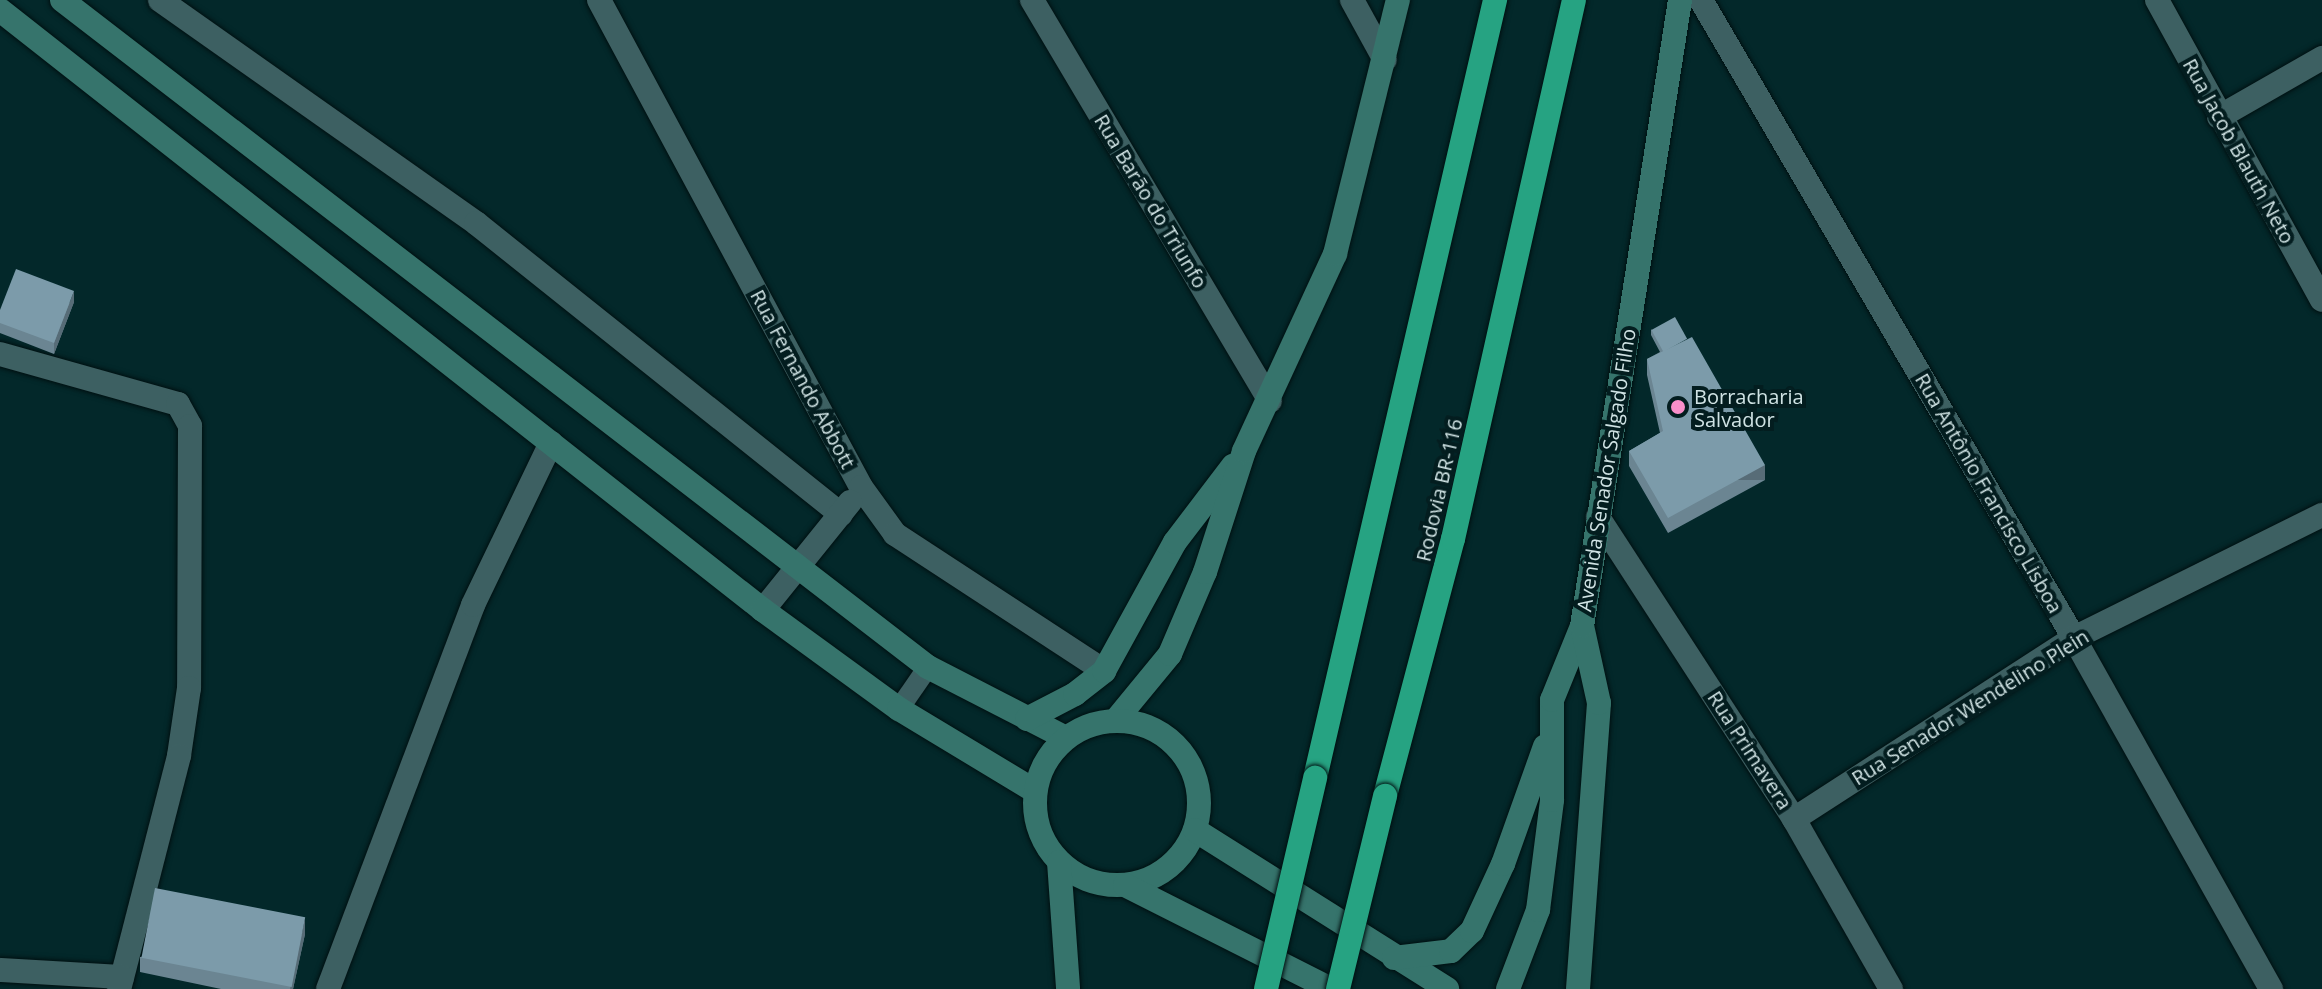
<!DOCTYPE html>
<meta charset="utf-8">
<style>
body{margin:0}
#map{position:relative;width:2322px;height:989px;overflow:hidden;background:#03282a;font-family:"Open Sans",sans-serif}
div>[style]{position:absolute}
.roads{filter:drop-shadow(0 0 2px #001011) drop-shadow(0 0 2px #001011)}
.service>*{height:20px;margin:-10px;padding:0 10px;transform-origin:10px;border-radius:10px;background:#3d6062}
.minor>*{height:24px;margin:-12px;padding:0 12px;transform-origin:12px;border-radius:12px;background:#3d6062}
.secondary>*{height:24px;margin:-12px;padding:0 12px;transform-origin:12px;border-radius:12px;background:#36746c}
.secondary>.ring{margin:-12px;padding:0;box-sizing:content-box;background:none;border:24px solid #36746c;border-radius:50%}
.motorway>*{height:24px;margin:-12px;padding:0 12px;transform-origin:12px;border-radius:12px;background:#26a382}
.bridges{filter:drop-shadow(0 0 2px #001011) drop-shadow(0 0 2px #001011)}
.motorway-bridge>*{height:24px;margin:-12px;padding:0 12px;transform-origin:12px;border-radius:12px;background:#26a382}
.wall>*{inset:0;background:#6b8592}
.shaded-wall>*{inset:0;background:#576c77;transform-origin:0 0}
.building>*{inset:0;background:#7c9baa;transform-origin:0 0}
.dots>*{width:22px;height:22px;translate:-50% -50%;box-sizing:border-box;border:4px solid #031d1f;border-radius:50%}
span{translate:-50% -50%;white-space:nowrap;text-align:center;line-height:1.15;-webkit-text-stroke:8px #031d1f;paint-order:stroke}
.street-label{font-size:20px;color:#d0e3e4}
.poi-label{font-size:20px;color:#d0e3e4}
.left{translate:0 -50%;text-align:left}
</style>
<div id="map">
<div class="roads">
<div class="service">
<i style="left:899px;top:709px;width:51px;rotate:-55.4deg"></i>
</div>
<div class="minor">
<i style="left:160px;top:0;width:387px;rotate:35.2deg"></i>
<i style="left:476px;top:223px;width:467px;rotate:38.6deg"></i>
<i style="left:599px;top:0;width:553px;rotate:61.72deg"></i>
<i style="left:861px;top:487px;width:58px;rotate:54.1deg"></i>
<i style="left:895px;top:534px;width:250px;rotate:33.2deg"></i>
<i style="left:1032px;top:0;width:466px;rotate:59.3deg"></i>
<i style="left:1352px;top:0;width:68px;rotate:61.2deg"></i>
<i style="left:1701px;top:0;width:739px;rotate:59.69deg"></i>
<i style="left:2074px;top:638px;width:403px;rotate:60.7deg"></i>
<i style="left:2157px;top:0;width:342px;rotate:61.2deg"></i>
<i style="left:2219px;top:117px;width:119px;rotate:-29.8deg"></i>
<i style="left:0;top:354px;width:185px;rotate:15.7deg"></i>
<i style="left:178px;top:404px;width:25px;rotate:61deg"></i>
<i style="left:190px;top:426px;width:262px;rotate:90.2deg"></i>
<i style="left:189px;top:688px;width:69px;rotate:98.4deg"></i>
<i style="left:179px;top:756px;width:241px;rotate:104.4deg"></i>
<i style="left:1598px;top:517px;width:360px;rotate:57deg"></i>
<i style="left:1794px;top:819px;width:196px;rotate:60.3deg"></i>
<i style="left:763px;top:610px;width:139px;rotate:-51.1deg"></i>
<i style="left:1794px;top:819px;width:333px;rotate:-32.9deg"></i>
<i style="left:2074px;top:638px;width:277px;rotate:-26.4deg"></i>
<i style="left:0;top:970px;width:122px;rotate:3.3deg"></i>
<i style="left:328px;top:989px;width:410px;rotate:-69.3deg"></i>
<i style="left:473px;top:605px;width:180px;rotate:-64.3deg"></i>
</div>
<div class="secondary">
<i style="left:62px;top:0;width:1093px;rotate:37.6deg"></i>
<i style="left:928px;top:667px;width:155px;rotate:27.2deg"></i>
<i style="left:0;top:10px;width:971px;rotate:38.18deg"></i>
<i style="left:763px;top:610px;width:168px;rotate:36.1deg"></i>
<i style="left:899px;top:709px;width:159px;rotate:31.1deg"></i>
<i style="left:1027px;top:719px;width:54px;rotate:-27.5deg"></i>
<i style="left:1075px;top:694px;width:37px;rotate:-38deg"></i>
<i style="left:1104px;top:671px;width:147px;rotate:-61.2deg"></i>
<i style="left:1175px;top:542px;width:96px;rotate:-52.7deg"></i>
<i style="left:1115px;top:721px;width:87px;rotate:-50.6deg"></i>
<i style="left:1170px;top:654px;width:89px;rotate:-66.9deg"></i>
<i style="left:1205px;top:572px;width:127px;rotate:-72.1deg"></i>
<i style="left:1244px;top:451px;width:217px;rotate:-65.2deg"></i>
<i style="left:1335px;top:254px;width:262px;rotate:-76.1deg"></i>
<i class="ring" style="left:1035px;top:721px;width:140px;height:140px"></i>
<i style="left:1195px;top:830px;width:298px;rotate:32.2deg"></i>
<i style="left:1059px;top:862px;width:127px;rotate:85.9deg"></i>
<i style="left:1125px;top:885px;width:231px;rotate:26.8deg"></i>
<i style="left:1394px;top:958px;width:57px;rotate:-7deg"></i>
<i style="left:1451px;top:951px;width:29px;rotate:-44deg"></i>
<i style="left:1472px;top:931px;width:74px;rotate:-65.2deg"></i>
<i style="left:1503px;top:864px;width:125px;rotate:-70.4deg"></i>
<i style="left:1508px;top:989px;width:85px;rotate:-69.2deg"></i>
<i style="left:1538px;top:910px;width:111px;rotate:-82.7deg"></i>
<i style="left:1552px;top:800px;width:100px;rotate:-90deg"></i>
<i style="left:1552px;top:700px;width:80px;rotate:-67.9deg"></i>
<i style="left:1578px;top:989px;width:287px;rotate:-85.8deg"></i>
<i style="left:1599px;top:703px;width:79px;rotate:-102.4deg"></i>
<i style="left:1582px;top:626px;width:634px;rotate:-81.1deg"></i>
</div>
<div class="motorway">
<i style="left:1315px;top:778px;width:799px;rotate:-76.97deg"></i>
<i style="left:1385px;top:796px;width:266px;rotate:-75.2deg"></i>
<i style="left:1453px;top:539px;width:552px;rotate:-77.35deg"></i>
</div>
</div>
<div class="bridges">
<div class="motorway-bridge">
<i style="left:1266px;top:989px;width:217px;rotate:-76.9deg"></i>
<i style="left:1338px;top:989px;width:199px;rotate:-76.3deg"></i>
</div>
</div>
<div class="wall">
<i style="clip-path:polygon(74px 302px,54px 354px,0 333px,0 310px)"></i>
<i style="clip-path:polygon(1651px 329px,1765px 480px,1668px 533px,1629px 466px,1629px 451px,1660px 433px,1647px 375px,1647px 359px,1660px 352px,1651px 335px)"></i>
<i style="clip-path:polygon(305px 934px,293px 989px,221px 989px,140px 972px,140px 957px)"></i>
</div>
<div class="shaded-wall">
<i style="clip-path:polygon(74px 291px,74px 302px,54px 354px,54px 343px)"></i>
<i style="left:1765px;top:465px;width:15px;height:111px;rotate:90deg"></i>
<i style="clip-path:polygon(305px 918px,305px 934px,293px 989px,290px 989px)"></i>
</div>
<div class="building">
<i style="clip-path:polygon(16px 269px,74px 291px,54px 343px,0 323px,0 310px)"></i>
<i style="left:1675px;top:317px;width:25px;height:27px;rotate:61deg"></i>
<i style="clip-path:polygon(1692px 337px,1765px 465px,1668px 518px,1629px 451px,1663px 431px,1647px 359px)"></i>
<i style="left:155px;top:888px;width:153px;height:71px;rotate:11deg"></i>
</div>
<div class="dots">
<i style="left:1678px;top:407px;background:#f98fca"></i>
</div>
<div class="street-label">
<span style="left:2239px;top:151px;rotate:61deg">Rua Jacob Blauth Neto</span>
<span style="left:1151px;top:201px;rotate:59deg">Rua Barão do Triunfo</span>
<span style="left:803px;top:379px;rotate:62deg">Rua Fernando Abbott</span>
<span style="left:1606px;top:470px;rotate:-81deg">Avenida Senador Salgado Filho</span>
<span style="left:1439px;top:490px;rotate:-77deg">Rodovia BR-116</span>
<span style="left:1989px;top:493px;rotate:60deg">Rua Antônio Francisco Lisboa</span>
<span style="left:1970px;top:707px;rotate:-32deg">Rua Senador Wendelino Plein</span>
<span style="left:1750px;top:750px;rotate:57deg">Rua Primavera</span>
</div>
<div class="poi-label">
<span class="left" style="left:1694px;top:408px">Borracharia<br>Salvador</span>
</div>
</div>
